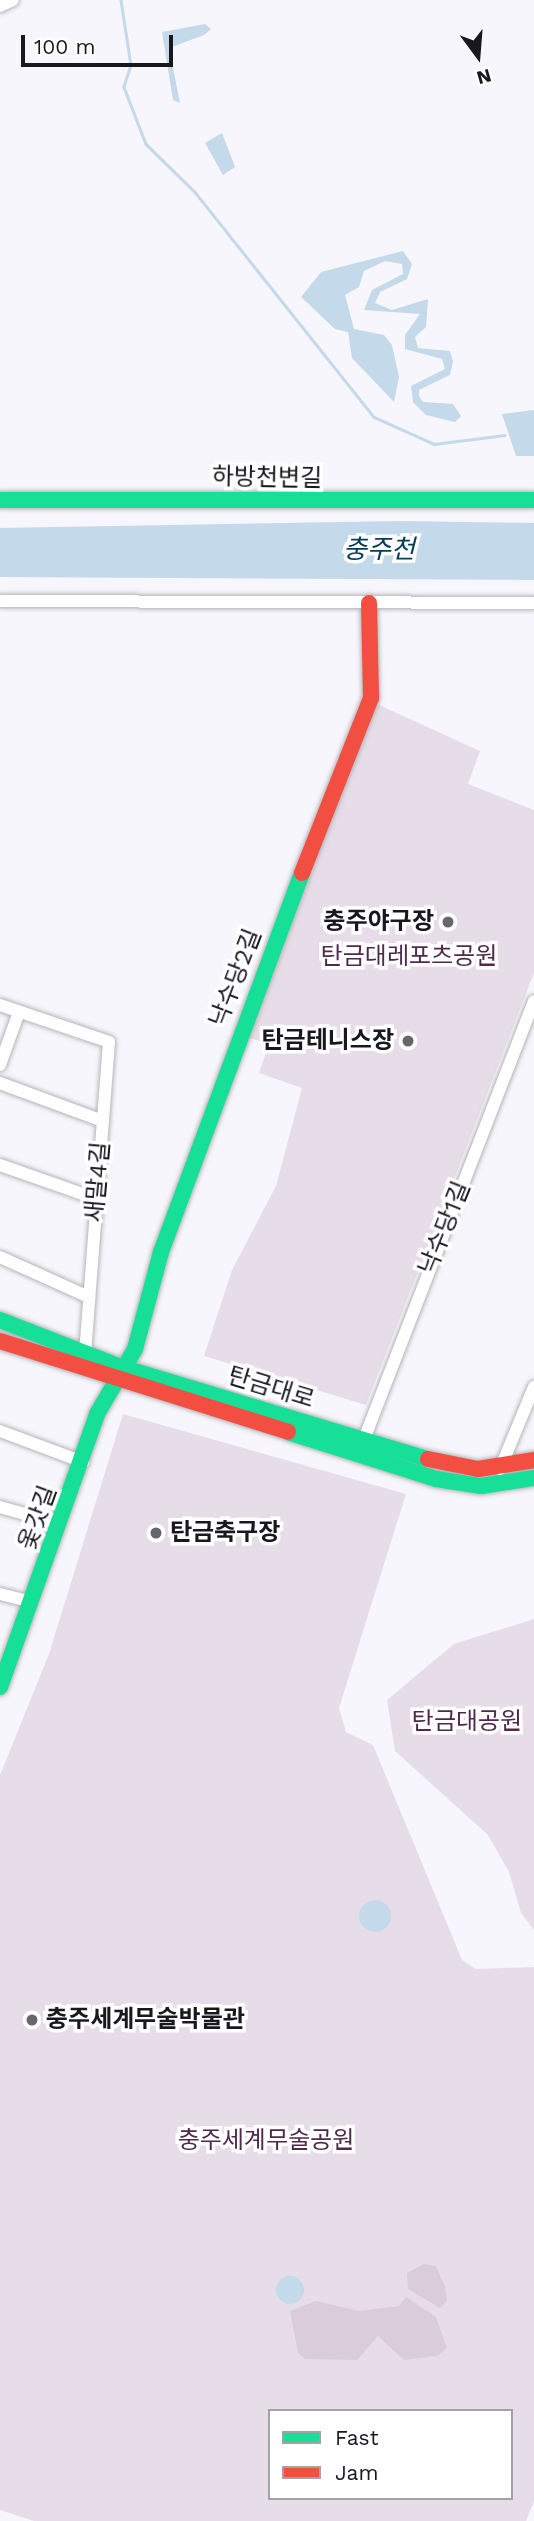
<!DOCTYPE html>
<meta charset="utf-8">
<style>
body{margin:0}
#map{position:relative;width:534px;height:2521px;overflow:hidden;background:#f6f6fc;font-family:"Work Sans","Noto Sans KR",sans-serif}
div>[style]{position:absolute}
.green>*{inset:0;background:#e7dde8}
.forest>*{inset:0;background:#daccda}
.water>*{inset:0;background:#c4d9e9}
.round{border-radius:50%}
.stream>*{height:2.5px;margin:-1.25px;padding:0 1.25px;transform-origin:1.25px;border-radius:1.25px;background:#c4d9e9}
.roads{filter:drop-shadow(0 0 2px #b5b5b9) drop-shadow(0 0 2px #b5b5b9)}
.street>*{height:12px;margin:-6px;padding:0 6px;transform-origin:6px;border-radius:6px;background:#fefeff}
.fast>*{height:16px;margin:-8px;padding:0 8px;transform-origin:8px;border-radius:8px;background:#16e098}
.jam>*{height:16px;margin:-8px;padding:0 8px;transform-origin:8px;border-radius:8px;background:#f24e42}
.dots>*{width:19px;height:19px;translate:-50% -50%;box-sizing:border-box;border:4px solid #fff;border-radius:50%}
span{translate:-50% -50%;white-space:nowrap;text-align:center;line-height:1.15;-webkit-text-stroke:7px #fff;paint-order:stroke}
.street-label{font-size:24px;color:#18181d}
.poi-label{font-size:24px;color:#18181d;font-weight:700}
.right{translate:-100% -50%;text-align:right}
.left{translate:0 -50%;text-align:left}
.park-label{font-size:24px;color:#4e2a4b}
.water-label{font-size:26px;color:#033b58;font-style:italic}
.legend{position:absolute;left:268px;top:2409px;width:245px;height:91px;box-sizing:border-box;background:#fff;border:2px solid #a3a3a5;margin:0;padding:9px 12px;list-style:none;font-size:21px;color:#18181d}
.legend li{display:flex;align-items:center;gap:14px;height:35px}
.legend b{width:35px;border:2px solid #a3a3a5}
.north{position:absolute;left:443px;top:21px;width:70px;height:70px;-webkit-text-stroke:5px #fff;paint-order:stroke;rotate:164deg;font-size:19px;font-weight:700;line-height:28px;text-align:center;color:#18181d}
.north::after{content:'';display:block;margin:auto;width:24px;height:32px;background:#18181d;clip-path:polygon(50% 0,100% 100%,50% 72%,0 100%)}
.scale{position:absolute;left:21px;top:35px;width:152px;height:32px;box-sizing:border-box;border:4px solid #18181d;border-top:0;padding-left:9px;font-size:21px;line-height:24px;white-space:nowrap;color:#18181d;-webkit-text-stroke:5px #fff;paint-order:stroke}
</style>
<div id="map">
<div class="green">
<i style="clip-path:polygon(377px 704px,480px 751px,468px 784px,534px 810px,534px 973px,366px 1405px,204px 1356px,232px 1270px,276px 1186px,302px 1088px,259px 1073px,269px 1044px,246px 1037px)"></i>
<i style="clip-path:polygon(evenodd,123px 1414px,406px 1494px,339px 1708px,346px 1732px,373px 1745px,462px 1960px,476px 1969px,534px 1967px,534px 2501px,526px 2521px,34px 2521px,0 2510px,0 1775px,49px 1654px,123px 1414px,270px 2411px,511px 2411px,511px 2498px,270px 2498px,270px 2411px)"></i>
<i style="clip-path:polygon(534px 1619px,534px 1930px,521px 1913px,509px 1872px,488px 1835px,395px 1751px,387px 1700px,454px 1644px)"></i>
</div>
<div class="forest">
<i style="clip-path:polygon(424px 2264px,436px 2266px,445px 2287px,447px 2301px,440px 2308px,408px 2289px,407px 2273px)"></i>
<i style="clip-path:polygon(406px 2297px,436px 2317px,447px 2348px,437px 2356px,404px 2360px,378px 2336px,357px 2360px,305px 2359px,298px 2353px,290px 2311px,316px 2301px,359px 2311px,399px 2306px)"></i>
</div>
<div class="water">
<i style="clip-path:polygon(205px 24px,211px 29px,204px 35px,169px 48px,180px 103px,173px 100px,162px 32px)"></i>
<i style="clip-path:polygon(222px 133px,235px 167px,223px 175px,205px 143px)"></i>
<i style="clip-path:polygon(403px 251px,412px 264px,407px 279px,380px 292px,375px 303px,392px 310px,428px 299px,426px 327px,415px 337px,418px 348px,450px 351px,453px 361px,450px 375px,419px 390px,419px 396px,423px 402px,453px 404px,461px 416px,455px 422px,426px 415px,413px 402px,411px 386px,445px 369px,442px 359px,405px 349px,405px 335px,420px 314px,364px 310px,372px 290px,403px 274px,402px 264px,385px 261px,364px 271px,359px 287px,345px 295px,354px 329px,384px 335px,392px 345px,399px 377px,394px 402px,352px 358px,348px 332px,335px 329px,301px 297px,321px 272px)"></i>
<i style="clip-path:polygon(534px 410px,534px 456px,516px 456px,502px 414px)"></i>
<i style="clip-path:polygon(402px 521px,534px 523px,534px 580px,0 577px,0 528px)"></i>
<i class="round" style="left:359px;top:1900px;width:32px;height:32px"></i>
<i class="round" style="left:276px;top:2276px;width:28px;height:28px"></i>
</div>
<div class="stream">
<i style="left:121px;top:0;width:66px;rotate:81.3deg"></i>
<i style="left:131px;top:65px;width:23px;rotate:108deg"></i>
<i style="left:124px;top:87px;width:61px;rotate:68.9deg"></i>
<i style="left:146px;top:144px;width:69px;rotate:44.4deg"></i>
<i style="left:195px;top:192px;width:288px;rotate:51.5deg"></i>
<i style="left:374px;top:417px;width:66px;rotate:24.2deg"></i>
<i style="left:434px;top:444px;width:71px;rotate:-7.3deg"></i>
</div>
<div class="roads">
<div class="street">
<i style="left:0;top:6px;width:14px;rotate:-25deg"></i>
<i style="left:0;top:601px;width:534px;rotate:0.21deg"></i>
<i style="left:0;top:1005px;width:115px;rotate:18.7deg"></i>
<i style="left:109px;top:1042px;width:312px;rotate:94.4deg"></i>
<i style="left:0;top:1065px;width:56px;rotate:-70.3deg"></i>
<i style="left:0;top:1083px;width:110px;rotate:20.3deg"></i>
<i style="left:0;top:1165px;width:103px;rotate:19.3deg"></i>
<i style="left:0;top:1257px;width:98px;rotate:24.2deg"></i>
<i style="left:0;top:1431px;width:89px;rotate:20.5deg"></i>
<i style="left:361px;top:1447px;width:478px;rotate:-68.8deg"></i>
<i style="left:500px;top:1469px;width:89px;rotate:-67.5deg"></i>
<i style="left:0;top:1507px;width:62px;rotate:15.8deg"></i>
<i style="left:0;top:1594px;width:33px;rotate:14deg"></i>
</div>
<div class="fast">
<i style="left:0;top:500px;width:534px"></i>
<i style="left:0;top:1320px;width:133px;rotate:21.2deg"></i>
<i style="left:124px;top:1368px;width:317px;rotate:16.7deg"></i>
<i style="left:288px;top:1432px;width:155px;rotate:17.6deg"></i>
<i style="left:436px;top:1479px;width:46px;rotate:8.8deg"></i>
<i style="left:481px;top:1486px;width:54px;rotate:-8.6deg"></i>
<i style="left:0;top:1687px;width:290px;rotate:-70.4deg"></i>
<i style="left:97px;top:1414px;width:75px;rotate:-59.7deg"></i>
<i style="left:135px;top:1349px;width:100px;rotate:-75deg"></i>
<i style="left:161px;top:1252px;width:404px;rotate:-69.6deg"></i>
</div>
<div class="jam">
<i style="left:302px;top:873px;width:188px;rotate:-68.5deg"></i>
<i style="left:371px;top:698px;width:95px;rotate:-91.2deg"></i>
<i style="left:0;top:1341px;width:302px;rotate:17.5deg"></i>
<i style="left:428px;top:1459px;width:51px;rotate:11.3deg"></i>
<i style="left:478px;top:1469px;width:57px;rotate:-9.1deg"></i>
</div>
</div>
<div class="dots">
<i style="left:448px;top:922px;background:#66666b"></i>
<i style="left:408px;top:1041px;background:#66666b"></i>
<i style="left:156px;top:1533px;background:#66666b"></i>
<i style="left:32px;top:2020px;background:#66666b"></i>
</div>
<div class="street-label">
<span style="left:267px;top:478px;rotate:1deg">하방천변길</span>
<span style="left:236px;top:978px;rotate:-69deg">낙수당2길</span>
<span style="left:98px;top:1182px;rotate:-85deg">새말4길</span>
<span style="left:445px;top:1228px;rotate:-68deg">낙수당1길</span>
<span style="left:271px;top:1388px;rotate:17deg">탄금대로</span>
<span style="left:38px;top:1518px;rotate:-70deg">옻갓길</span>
</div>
<div class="poi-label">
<span class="right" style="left:434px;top:922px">충주야구장</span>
<span class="right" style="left:394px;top:1041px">탄금테니스장</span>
<span class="left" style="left:170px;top:1533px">탄금축구장</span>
<span class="left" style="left:46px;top:2020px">충주세계무술박물관</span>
</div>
<div class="park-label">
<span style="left:409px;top:957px">탄금대레포츠공원</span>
<span style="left:467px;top:1722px">탄금대공원</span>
<span style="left:266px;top:2141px">충주세계무술공원</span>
</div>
<div class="water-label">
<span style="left:379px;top:550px">충주천</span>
</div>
<ul class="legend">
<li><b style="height:9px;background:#16e098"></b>Fast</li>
<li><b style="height:9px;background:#f24e42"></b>Jam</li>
</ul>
<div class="north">N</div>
<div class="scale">100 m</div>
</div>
